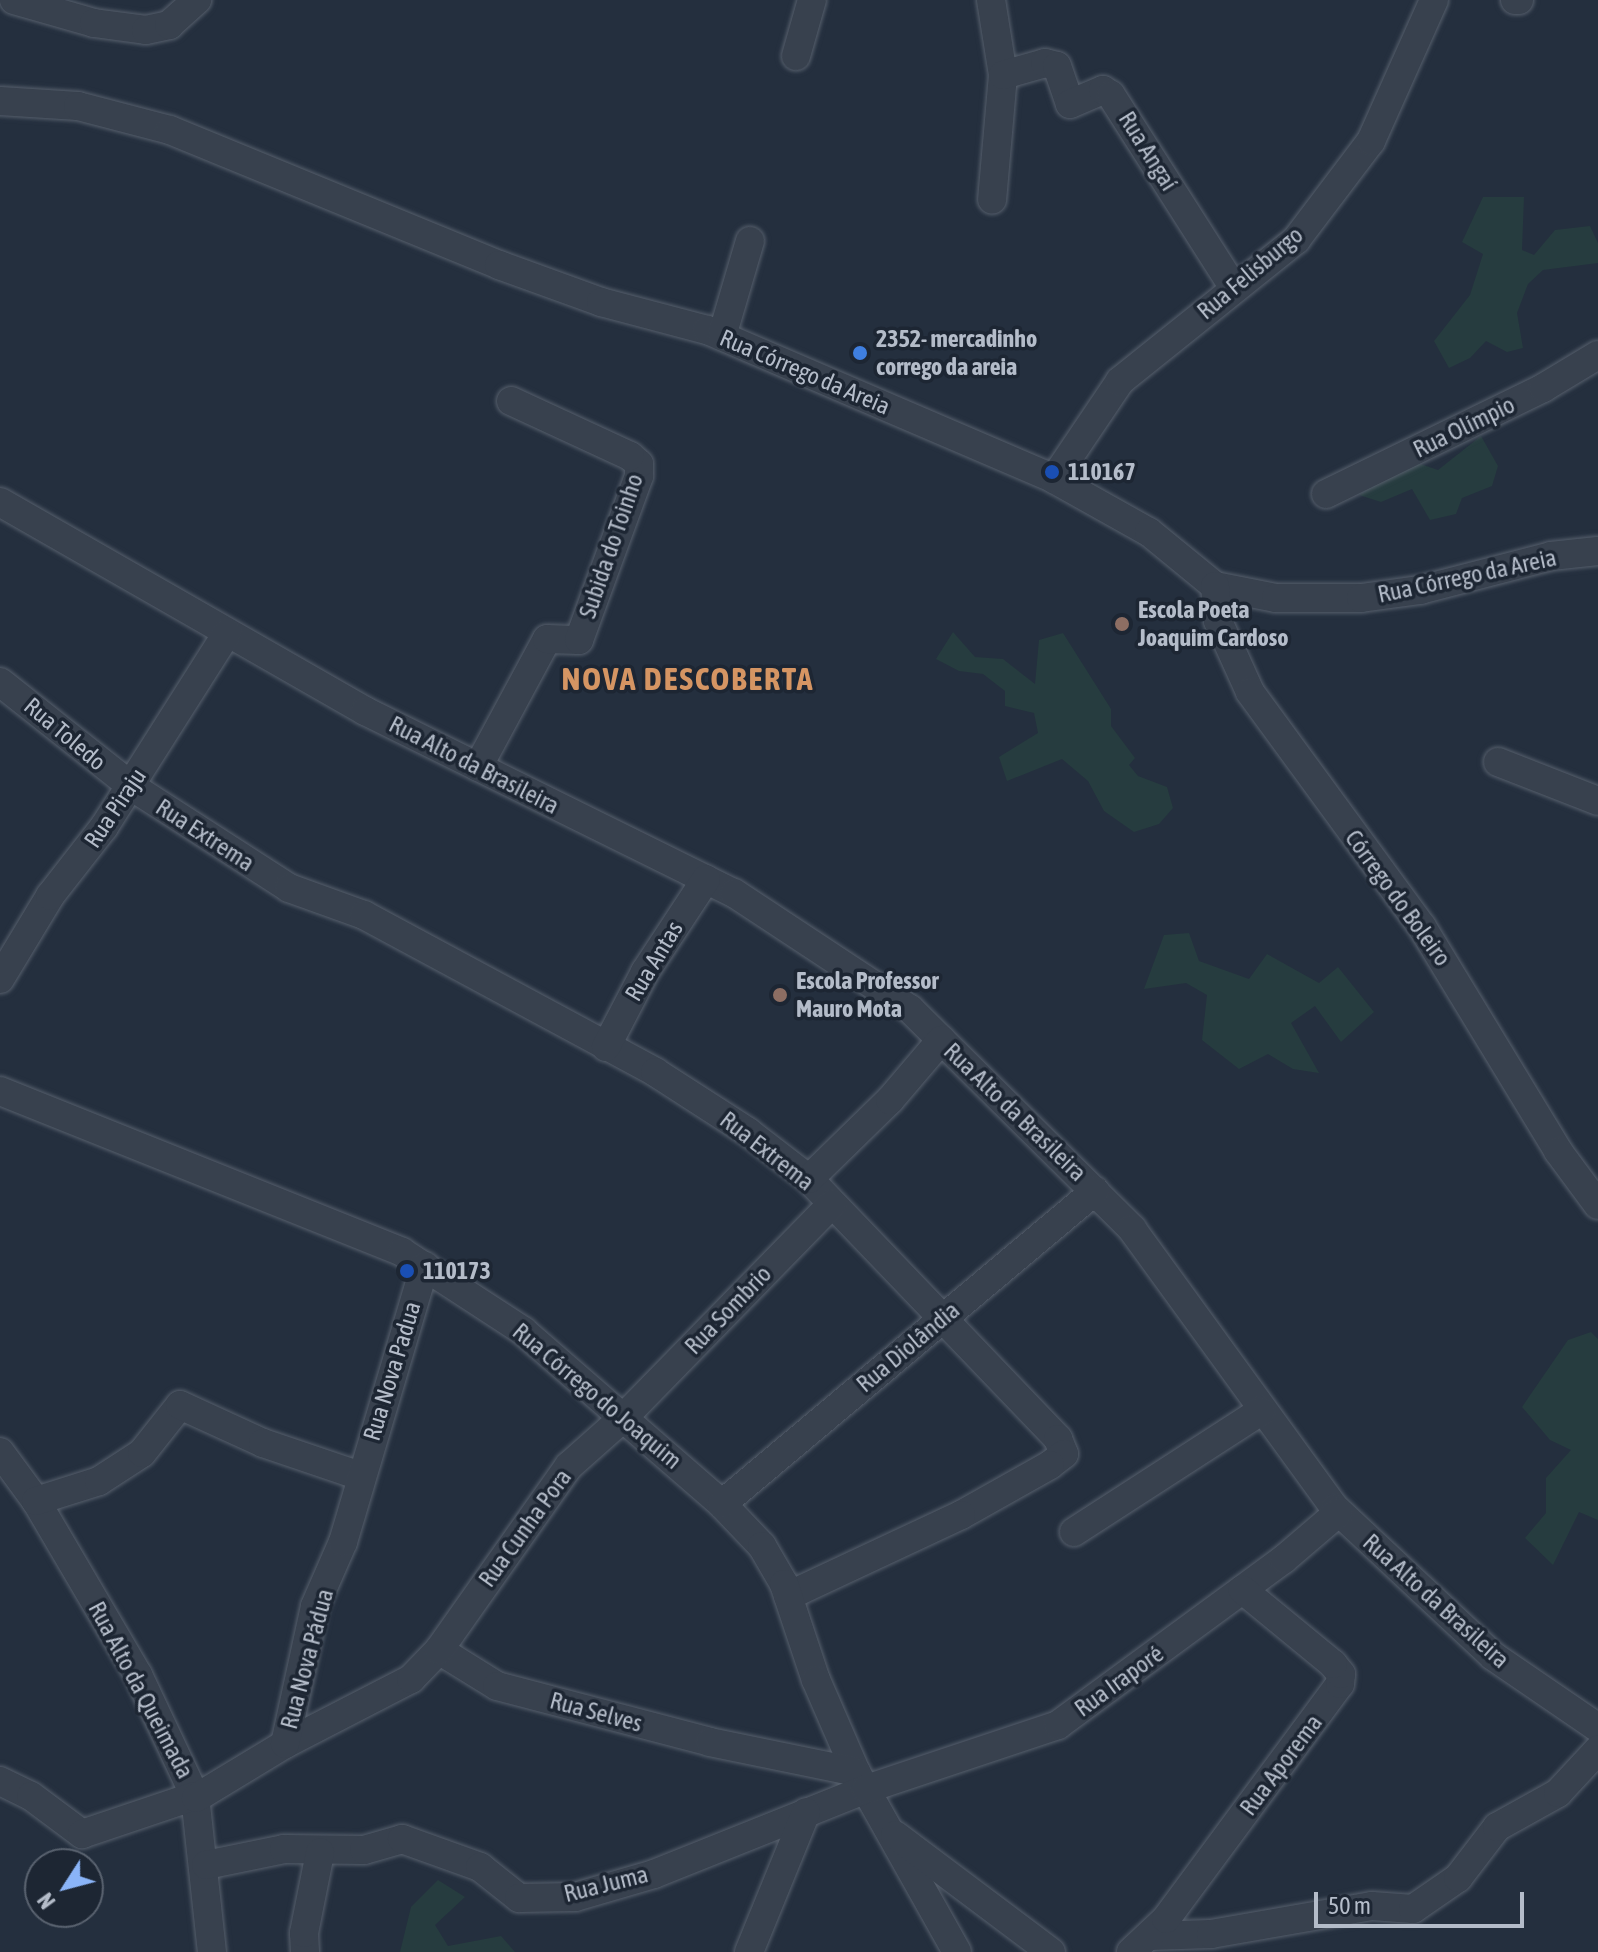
<!DOCTYPE html>
<meta charset="utf-8">
<style>
body{margin:0}
#map{position:relative;width:1598px;height:1952px;overflow:hidden;background:#242f3e;font-family:"Asap Condensed",sans-serif}
div>[style]{position:absolute}
.green>*{inset:0;background:#263c3f}
.roads{filter:drop-shadow(0 0 2px #565f6c) drop-shadow(0 0 2px #565f6c)}
.minor>*{height:28px;margin:-14px;padding:0 14px;transform-origin:14px;border-radius:14px;background:#38414e}
.dots>*{width:22px;height:22px;translate:-50% -50%;box-sizing:border-box;border:4px solid #1d2633;border-radius:50%}
span{translate:-50% -50%;white-space:nowrap;text-align:center;line-height:1.15;-webkit-text-stroke:7px #1d2633;paint-order:stroke}
.street-label{font-size:24px;color:#b4bcc9}
.poi-label{font-size:24px;color:#b4bcc9;font-weight:700}
.left{translate:0 -50%;text-align:left}
.district-label{font-size:32px;color:#d59563;font-weight:700;letter-spacing:2px}
.north{position:absolute;left:24px;top:1848px;width:80px;height:80px;box-sizing:border-box;background:#1d2633;border:2px solid #59626f;border-radius:50%;rotate:234deg;font-size:22px;font-weight:700;line-height:32px;text-align:center;color:#b4bcc9}
.north::after{content:'';display:block;margin:auto;width:28px;height:36px;background:#8ab4f8;clip-path:polygon(50% 0,100% 100%,50% 72%,0 100%)}
.scale{position:absolute;left:1314px;top:1892px;width:210px;height:36px;box-sizing:border-box;border:4px solid #b4bcc9;border-top:0;padding-left:10px;font-size:24px;line-height:28px;white-space:nowrap;color:#b4bcc9;-webkit-text-stroke:6px #1d2633;paint-order:stroke}
</style>
<div id="map">
<div class="green">
<i style="clip-path:polygon(1483px 197px,1524px 197px,1522px 250px,1534px 255px,1555px 230px,1590px 226px,1598px 243px,1598px 263px,1543px 270px,1528px 284px,1517px 313px,1523px 348px,1507px 352px,1486px 341px,1470px 358px,1449px 368px,1434px 341px,1470px 295px,1483px 254px,1462px 242px)"></i>
<i style="clip-path:polygon(1481px 436px,1498px 466px,1492px 486px,1462px 498px,1456px 514px,1430px 520px,1412px 489px,1381px 502px,1359px 495px,1409px 460px,1438px 470px)"></i>
<i style="clip-path:polygon(953px 632px,975px 657px,1003px 659px,1035px 684px,1039px 640px,1063px 633px,1111px 709px,1111px 726px,1135px 758px,1129px 765px,1138px 776px,1167px 787px,1173px 808px,1159px 824px,1134px 832px,1104px 811px,1088px 781px,1062px 759px,1007px 781px,999px 757px,1038px 733px,1034px 713px,1005px 706px,1005px 691px,983px 674px,959px 671px,936px 659px)"></i>
<i style="clip-path:polygon(1189px 933px,1199px 961px,1249px 979px,1267px 954px,1319px 983px,1338px 967px,1374px 1012px,1341px 1042px,1315px 1006px,1291px 1023px,1319px 1073px,1293px 1069px,1268px 1054px,1239px 1069px,1202px 1040px,1207px 995px,1186px 983px,1144px 989px,1164px 935px)"></i>
<i style="clip-path:polygon(1591px 1332px,1598px 1339px,1598px 1520px,1579px 1512px,1553px 1565px,1525px 1538px,1546px 1513px,1546px 1478px,1571px 1450px,1550px 1440px,1522px 1407px,1568px 1340px)"></i>
<i style="clip-path:polygon(438px 1880px,465px 1897px,435px 1925px,448px 1946px,501px 1936px,515px 1952px,400px 1952px,411px 1907px)"></i>
</div>
<div class="roads">
<div class="minor">
<i style="left:14px;top:0;width:83px;rotate:16deg"></i>
<i style="left:94px;top:23px;width:52px;rotate:7.7deg"></i>
<i style="left:146px;top:30px;width:24px;rotate:-12deg"></i>
<i style="left:169px;top:25px;width:38px;rotate:-42deg"></i>
<i style="left:991px;top:0;width:76px;rotate:80.9deg"></i>
<i style="left:1003px;top:75px;width:125px;rotate:95deg"></i>
<i style="left:1515px;top:0;width:4px"></i>
<i style="left:796px;top:56px;width:58px;rotate:-74.1deg"></i>
<i style="left:1003px;top:75px;width:44px;rotate:-15.9deg"></i>
<i style="left:1045px;top:63px;width:12px;rotate:14deg"></i>
<i style="left:1057px;top:66px;width:40px;rotate:71.1deg"></i>
<i style="left:1070px;top:104px;width:36px;rotate:-23deg"></i>
<i style="left:1103px;top:90px;width:9px;rotate:32deg"></i>
<i style="left:1111px;top:95px;width:229px;rotate:57.5deg"></i>
<i style="left:0;top:101px;width:78px;rotate:3.7deg"></i>
<i style="left:78px;top:106px;width:95px;rotate:14.6deg"></i>
<i style="left:170px;top:130px;width:356px;rotate:22.3deg"></i>
<i style="left:499px;top:265px;width:109px;rotate:19.9deg"></i>
<i style="left:601px;top:302px;width:110px;rotate:14.8deg"></i>
<i style="left:707px;top:330px;width:378px;rotate:23.2deg"></i>
<i style="left:1054px;top:479px;width:109px;rotate:29.2deg"></i>
<i style="left:1149px;top:532px;width:85px;rotate:39.3deg"></i>
<i style="left:1215px;top:586px;width:62px;rotate:11.1deg"></i>
<i style="left:1276px;top:598px;width:85px"></i>
<i style="left:1361px;top:598px;width:60px;rotate:-7.7deg"></i>
<i style="left:1420px;top:590px;width:135px;rotate:-14.5deg"></i>
<i style="left:1551px;top:556px;width:47px;rotate:-6.1deg"></i>
<i style="left:722px;top:336px;width:99px;rotate:-73.6deg"></i>
<i style="left:1054px;top:479px;width:118px;rotate:-56deg"></i>
<i style="left:1120px;top:381px;width:226px;rotate:-38.7deg"></i>
<i style="left:1296px;top:240px;width:124px;rotate:-52.9deg"></i>
<i style="left:1371px;top:141px;width:154px;rotate:-65.9deg"></i>
<i style="left:1326px;top:494px;width:242px;rotate:-26deg"></i>
<i style="left:1543px;top:388px;width:64px;rotate:-31deg"></i>
<i style="left:0;top:502px;width:421px;rotate:29.8deg"></i>
<i style="left:365px;top:711px;width:411px;rotate:26.3deg"></i>
<i style="left:734px;top:893px;width:211px;rotate:33.4deg"></i>
<i style="left:910px;top:1009px;width:313px;rotate:44.7deg"></i>
<i style="left:1132px;top:1229px;width:345px;rotate:54deg"></i>
<i style="left:1335px;top:1508px;width:216px;rotate:43.1deg"></i>
<i style="left:1493px;top:1656px;width:127px;rotate:34.4deg"></i>
<i style="left:1215px;top:586px;width:35px;rotate:85deg"></i>
<i style="left:1218px;top:621px;width:78px;rotate:65.7deg"></i>
<i style="left:1250px;top:692px;width:291px;rotate:53.8deg"></i>
<i style="left:1422px;top:927px;width:262px;rotate:58.7deg"></i>
<i style="left:1558px;top:1151px;width:67px;rotate:53.5deg"></i>
<i style="left:0;top:682px;width:167px;rotate:38.4deg"></i>
<i style="left:131px;top:786px;width:188px;rotate:32.8deg"></i>
<i style="left:289px;top:888px;width:80px;rotate:19.8deg"></i>
<i style="left:364px;top:915px;width:331px;rotate:28.3deg"></i>
<i style="left:655px;top:1072px;width:111px;rotate:32.8deg"></i>
<i style="left:748px;top:1132px;width:77px;rotate:37.6deg"></i>
<i style="left:809px;top:1179px;width:360px;rotate:46.2deg"></i>
<i style="left:1058px;top:1439px;width:16px;rotate:68deg"></i>
<i style="left:1064px;top:1454px;width:18px;rotate:142deg"></i>
<i style="left:1050px;top:1465px;width:102px;rotate:150.7deg"></i>
<i style="left:961px;top:1515px;width:191px;rotate:154.9deg"></i>
<i style="left:1498px;top:762px;width:107px;rotate:21.3deg"></i>
<i style="left:478px;top:767px;width:145px;rotate:-61.7deg"></i>
<i style="left:547px;top:639px;width:32px;rotate:2deg"></i>
<i style="left:579px;top:640px;width:175px;rotate:-69.9deg"></i>
<i style="left:639px;top:476px;width:12px;rotate:-90deg"></i>
<i style="left:639px;top:464px;width:12px;rotate:-138deg"></i>
<i style="left:630px;top:456px;width:131px;rotate:-155.2deg"></i>
<i style="left:0;top:979px;width:97px;rotate:-58.9deg"></i>
<i style="left:50px;top:896px;width:88px;rotate:-52deg"></i>
<i style="left:104px;top:827px;width:230px;rotate:-57.6deg"></i>
<i style="left:606px;top:1047px;width:85px;rotate:-62.5deg"></i>
<i style="left:645px;top:972px;width:111px;rotate:-56.7deg"></i>
<i style="left:0;top:1091px;width:433px;rotate:21.8deg"></i>
<i style="left:402px;top:1252px;width:145px;rotate:33.1deg"></i>
<i style="left:523px;top:1331px;width:264px;rotate:41deg"></i>
<i style="left:722px;top:1504px;width:58px;rotate:46.4deg"></i>
<i style="left:762px;top:1546px;width:44px;rotate:59.9deg"></i>
<i style="left:784px;top:1584px;width:101px;rotate:71.6deg"></i>
<i style="left:816px;top:1680px;width:100px;rotate:66.5deg"></i>
<i style="left:856px;top:1772px;width:206px;rotate:60.7deg"></i>
<i style="left:809px;top:1179px;width:113px;rotate:-44.3deg"></i>
<i style="left:890px;top:1100px;width:79px;rotate:-49.6deg"></i>
<i style="left:0;top:1452px;width:61px;rotate:53.7deg"></i>
<i style="left:36px;top:1501px;width:202px;rotate:59.6deg"></i>
<i style="left:138px;top:1675px;width:134px;rotate:64.8deg"></i>
<i style="left:195px;top:1796px;width:157px;rotate:83.8deg"></i>
<i style="left:36px;top:1501px;width:66px;rotate:-17.6deg"></i>
<i style="left:99px;top:1481px;width:51px;rotate:-33.1deg"></i>
<i style="left:142px;top:1453px;width:61px;rotate:-51.6deg"></i>
<i style="left:180px;top:1405px;width:91px;rotate:24.6deg"></i>
<i style="left:263px;top:1443px;width:102px;rotate:18.8deg"></i>
<i style="left:722px;top:1504px;width:487px;rotate:-40deg"></i>
<i style="left:1074px;top:1532px;width:223px;rotate:-32.9deg"></i>
<i style="left:439px;top:1650px;width:68px;rotate:31.8deg"></i>
<i style="left:497px;top:1686px;width:220px;rotate:14.7deg"></i>
<i style="left:710px;top:1742px;width:149px;rotate:11.6deg"></i>
<i style="left:285px;top:1744px;width:142px;rotate:-27.3deg"></i>
<i style="left:411px;top:1679px;width:40px;rotate:-46deg"></i>
<i style="left:439px;top:1650px;width:225px;rotate:-54.8deg"></i>
<i style="left:569px;top:1466px;width:74px;rotate:-41.7deg"></i>
<i style="left:624px;top:1417px;width:298px;rotate:-45.7deg"></i>
<i style="left:0;top:1781px;width:34px;rotate:26deg"></i>
<i style="left:31px;top:1796px;width:64px;rotate:36.7deg"></i>
<i style="left:82px;top:1834px;width:119px;rotate:-18.6deg"></i>
<i style="left:196px;top:1798px;width:104px;rotate:-31.2deg"></i>
<i style="left:285px;top:1744px;width:141px;rotate:-77.7deg"></i>
<i style="left:315px;top:1606px;width:70px;rotate:-66.4deg"></i>
<i style="left:343px;top:1542px;width:288px;rotate:-73.5deg"></i>
<i style="left:895px;top:1835px;width:195px;rotate:36.9deg"></i>
<i style="left:206px;top:1865px;width:80px;rotate:-11.6deg"></i>
<i style="left:284px;top:1849px;width:80px;rotate:0.7deg"></i>
<i style="left:364px;top:1850px;width:40px;rotate:-16deg"></i>
<i style="left:402px;top:1839px;width:83px;rotate:19.7deg"></i>
<i style="left:480px;top:1867px;width:50px;rotate:38.5deg"></i>
<i style="left:519px;top:1898px;width:56px;rotate:-1deg"></i>
<i style="left:575px;top:1897px;width:82px;rotate:-16.2deg"></i>
<i style="left:654px;top:1874px;width:228px;rotate:-21.8deg"></i>
<i style="left:866px;top:1789px;width:202px;rotate:-18.4deg"></i>
<i style="left:1058px;top:1725px;width:280px;rotate:-36.3deg"></i>
<i style="left:1284px;top:1559px;width:72px;rotate:-40.5deg"></i>
<i style="left:1149px;top:1936px;width:62px;rotate:-1.8deg"></i>
<i style="left:1211px;top:1934px;width:163px;rotate:-9.9deg"></i>
<i style="left:1372px;top:1906px;width:41px;rotate:4.2deg"></i>
<i style="left:1413px;top:1909px;width:55px;rotate:-34.6deg"></i>
<i style="left:1458px;top:1878px;width:64px;rotate:-52.6deg"></i>
<i style="left:1497px;top:1827px;width:70px;rotate:-29.1deg"></i>
<i style="left:1558px;top:1793px;width:59px;rotate:-47.1deg"></i>
<i style="left:305px;top:1952px;width:19px;rotate:-93deg"></i>
<i style="left:304px;top:1933px;width:82px;rotate:-78.7deg"></i>
<i style="left:749px;top:1952px;width:151px;rotate:-67.8deg"></i>
<i style="left:1131px;top:1952px;width:48px;rotate:-43.3deg"></i>
<i style="left:1166px;top:1919px;width:292px;rotate:-53.5deg"></i>
<i style="left:1340px;top:1684px;width:10px;rotate:-84deg"></i>
<i style="left:1341px;top:1674px;width:13px;rotate:-129deg"></i>
<i style="left:1333px;top:1664px;width:117px;rotate:-140.6deg"></i>
</div>
</div>
<div class="dots">
<i style="left:860px;top:353px;background:#3f7fe0"></i>
<i style="left:1052px;top:472px;background:#1a4fb4"></i>
<i style="left:1122px;top:624px;background:#8d6e63"></i>
<i style="left:780px;top:995px;background:#8d6e63"></i>
<i style="left:407px;top:1271px;background:#1a4fb4"></i>
</div>
<div class="street-label">
<span style="left:1148px;top:151px;rotate:58deg">Rua Angaí</span>
<span style="left:1250px;top:273px;rotate:-40deg">Rua Felisburgo</span>
<span style="left:805px;top:372px;rotate:23deg">Rua Córrego da Areia</span>
<span style="left:1464px;top:427px;rotate:-26deg">Rua Olímpio</span>
<span style="left:611px;top:546px;rotate:-71deg">Subida do Toinho</span>
<span style="left:1467px;top:576px;rotate:-12deg">Rua Córrego da Areia</span>
<span style="left:65px;top:734px;rotate:40deg">Rua Toledo</span>
<span style="left:474px;top:765px;rotate:27deg">Rua Alto da Brasileira</span>
<span style="left:115px;top:808px;rotate:-56deg">Rua Piraju</span>
<span style="left:205px;top:835px;rotate:33deg">Rua Extrema</span>
<span style="left:1398px;top:898px;rotate:54deg">Córrego do Boleiro</span>
<span style="left:654px;top:961px;rotate:-59deg">Rua Antas</span>
<span style="left:1015px;top:1112px;rotate:44deg">Rua Alto da Brasileira</span>
<span style="left:767px;top:1151px;rotate:38deg">Rua Extrema</span>
<span style="left:728px;top:1310px;rotate:-46deg">Rua Sombrio</span>
<span style="left:908px;top:1347px;rotate:-40deg">Rua Diolândia</span>
<span style="left:392px;top:1371px;rotate:-73deg">Rua Nova Padua</span>
<span style="left:597px;top:1396px;rotate:40deg">Rua Córrego do Joaquim</span>
<span style="left:525px;top:1528px;rotate:-54deg">Rua Cunha Pora</span>
<span style="left:1436px;top:1601px;rotate:42deg">Rua Alto da Brasileira</span>
<span style="left:307px;top:1659px;rotate:-75deg">Rua Nova Pádua</span>
<span style="left:1119px;top:1681px;rotate:-36deg">Rua Iraporé</span>
<span style="left:141px;top:1690px;rotate:62deg">Rua Alto da Queimada</span>
<span style="left:596px;top:1712px;rotate:15deg">Rua Selves</span>
<span style="left:1281px;top:1765px;rotate:-53deg">Rua Aporema</span>
<span style="left:606px;top:1884px;rotate:-14deg">Rua Juma</span>
</div>
<div class="poi-label">
<span class="left" style="left:876px;top:353px">2352- mercadinho<br>corrego da areia</span>
<span class="left" style="left:1068px;top:472px">110167</span>
<span class="left" style="left:1138px;top:624px">Escola Poeta<br>Joaquim Cardoso</span>
<span class="left" style="left:796px;top:995px">Escola Professor<br>Mauro Mota</span>
<span class="left" style="left:423px;top:1271px">110173</span>
</div>
<div class="district-label">
<span style="left:688px;top:679px">NOVA DESCOBERTA</span>
</div>
<div class="north">N</div>
<div class="scale">50 m</div>
</div>
